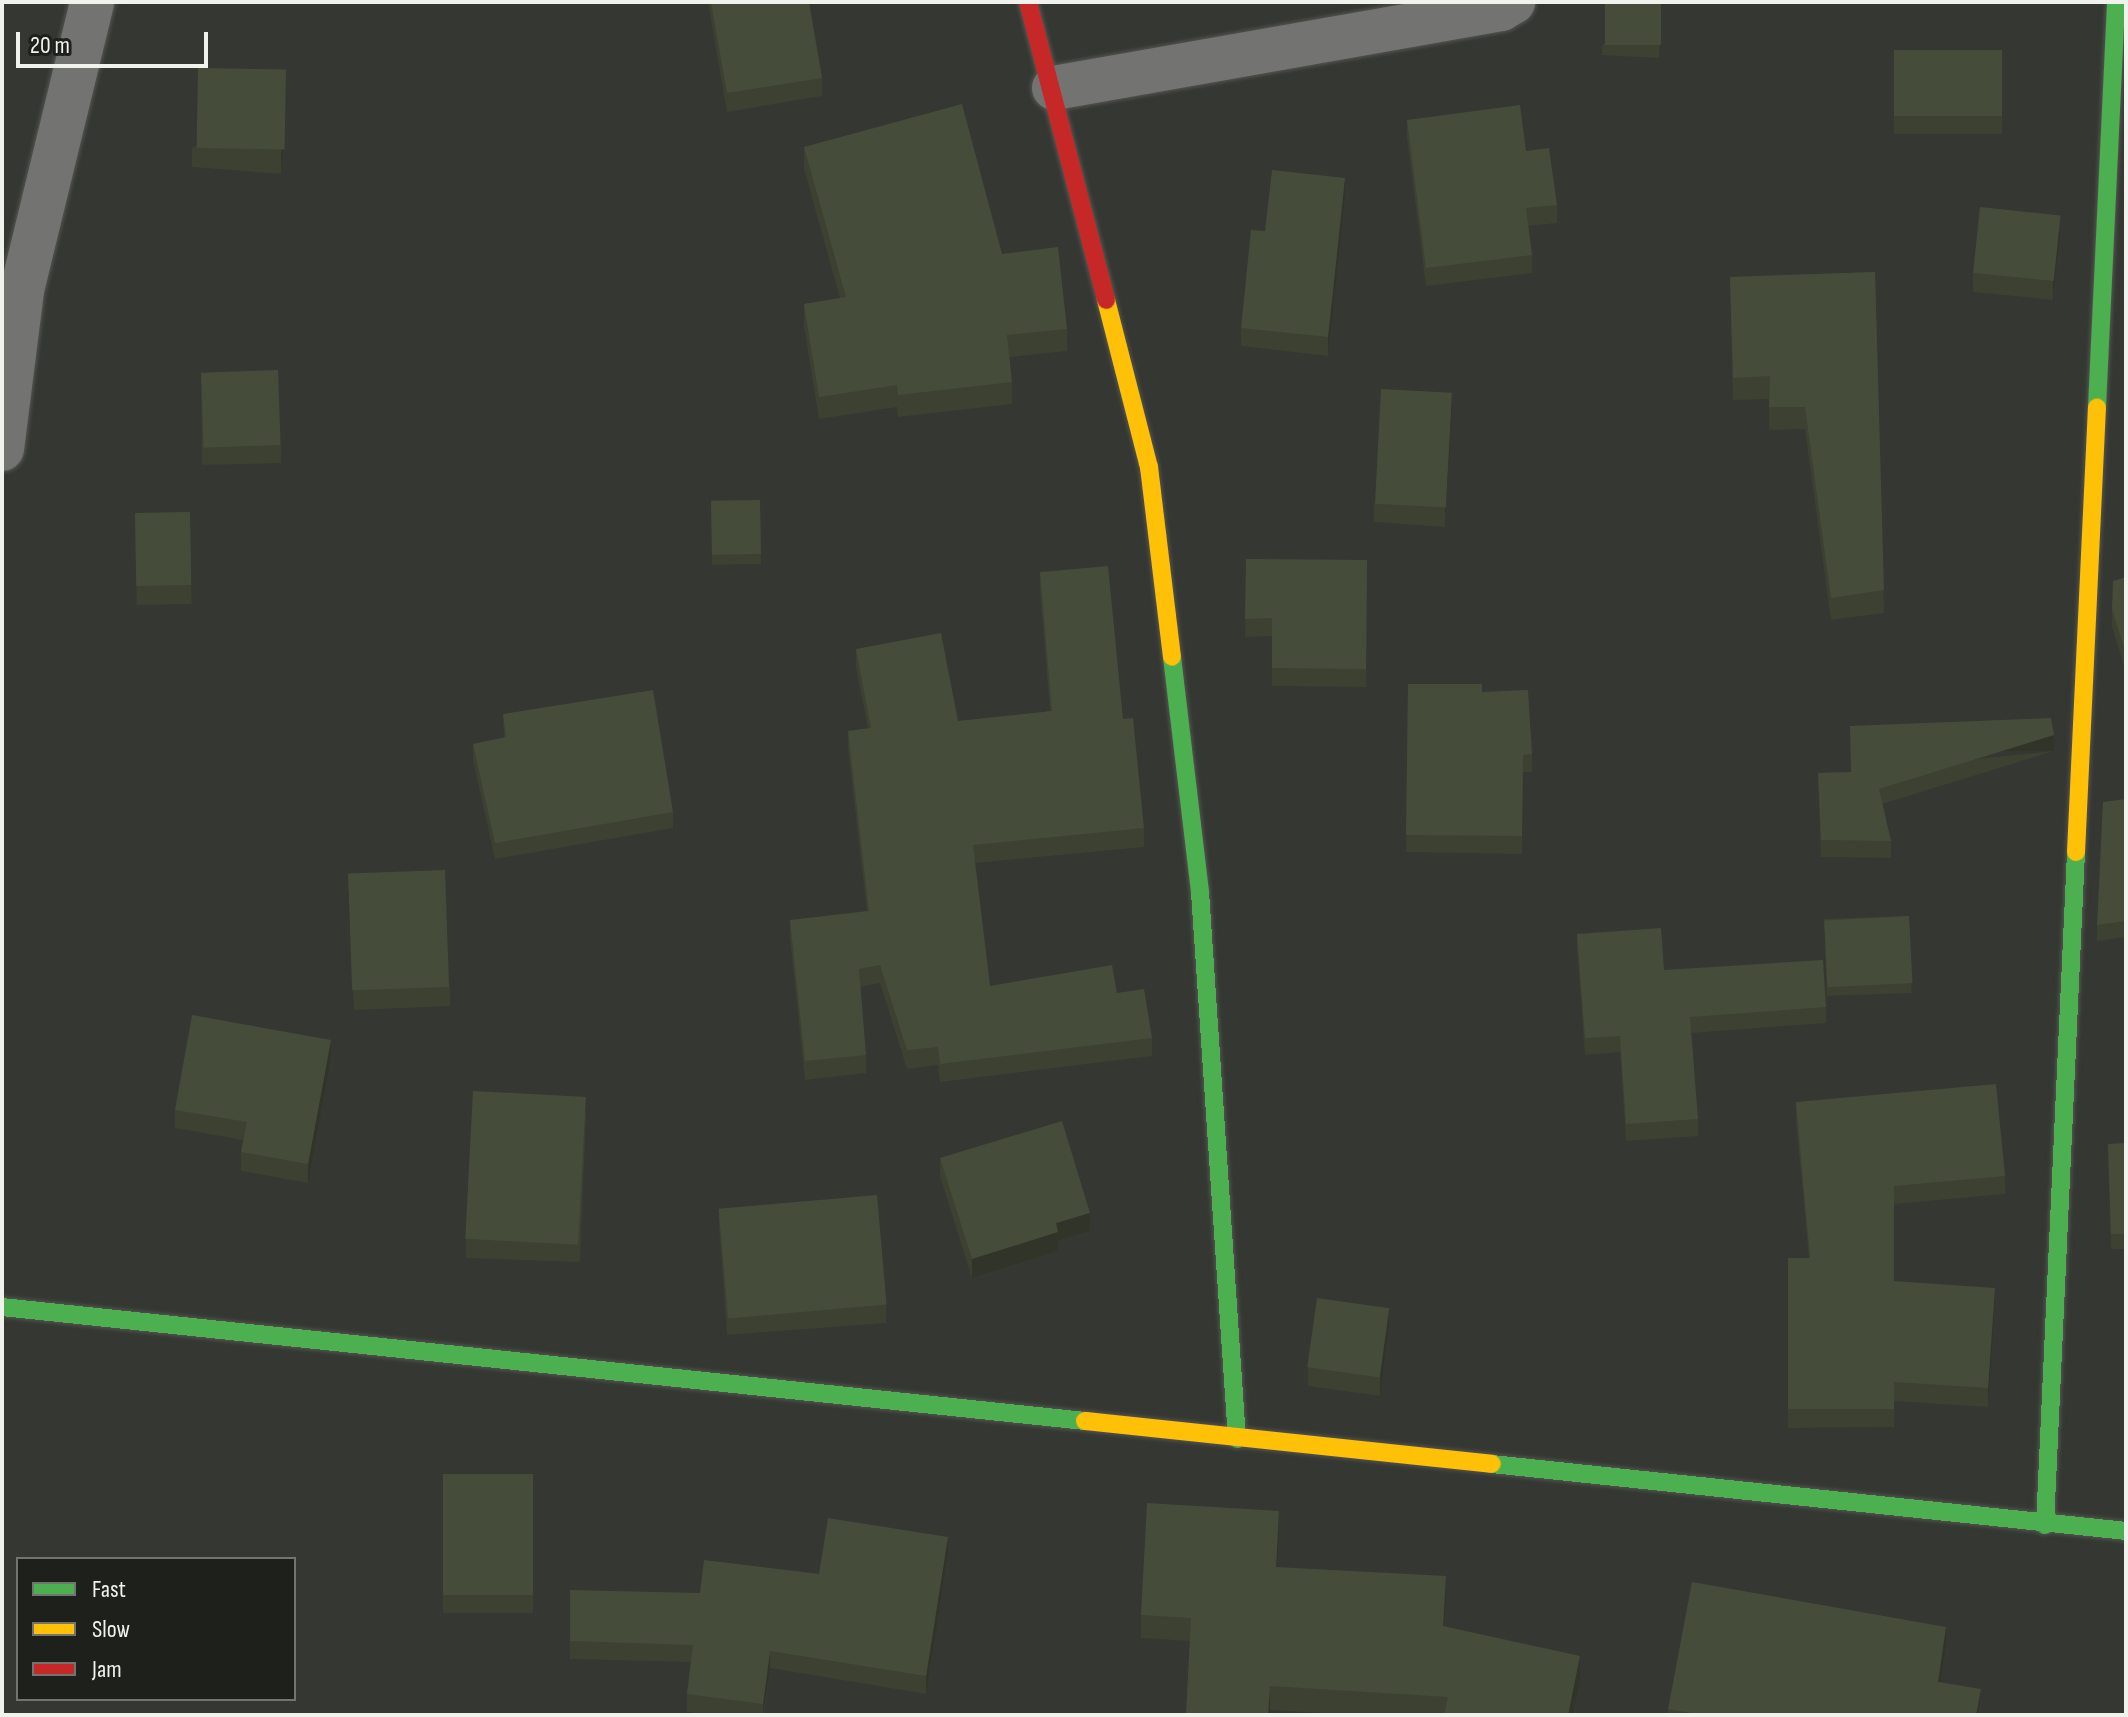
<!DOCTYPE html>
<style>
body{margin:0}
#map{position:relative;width:2128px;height:1717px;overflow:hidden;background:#353732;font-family:"Sofia Sans Condensed",sans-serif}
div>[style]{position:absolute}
.roads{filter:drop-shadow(0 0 2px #545551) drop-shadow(0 0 2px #545551)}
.street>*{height:44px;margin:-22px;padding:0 22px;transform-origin:22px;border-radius:22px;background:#737471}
.fast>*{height:18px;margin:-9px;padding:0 9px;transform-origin:9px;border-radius:9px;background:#4caf50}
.slow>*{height:18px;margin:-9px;padding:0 9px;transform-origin:9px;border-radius:9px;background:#ffc107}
.jam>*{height:18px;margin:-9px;padding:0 9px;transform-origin:9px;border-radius:9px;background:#c62828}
.wall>*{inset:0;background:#3c4132;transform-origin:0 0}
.shaded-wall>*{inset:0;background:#313529;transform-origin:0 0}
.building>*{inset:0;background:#464c3a;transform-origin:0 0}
span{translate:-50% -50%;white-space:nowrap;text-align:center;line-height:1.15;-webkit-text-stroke:7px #1e201c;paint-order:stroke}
.frame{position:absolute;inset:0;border:4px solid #f0f2ec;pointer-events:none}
.legend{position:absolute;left:16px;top:1557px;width:280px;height:144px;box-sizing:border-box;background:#1e201c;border:2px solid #72746f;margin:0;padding:10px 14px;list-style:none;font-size:24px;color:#f0f2ec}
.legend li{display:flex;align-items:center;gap:16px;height:40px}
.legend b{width:40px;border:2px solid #72746f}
.scale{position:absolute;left:16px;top:32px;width:192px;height:36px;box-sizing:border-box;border:4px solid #f0f2ec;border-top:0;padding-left:10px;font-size:24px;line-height:28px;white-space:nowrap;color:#f0f2ec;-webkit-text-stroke:6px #1e201c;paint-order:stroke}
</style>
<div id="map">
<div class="roads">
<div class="street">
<i style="left:1054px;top:88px;width:454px;rotate:-10deg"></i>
<i style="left:1501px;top:9px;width:14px;rotate:-30deg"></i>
<i style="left:2px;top:449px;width:160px;rotate:-82.8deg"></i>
<i style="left:22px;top:290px;width:296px;rotate:-76.3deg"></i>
</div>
<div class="fast">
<i style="left:2097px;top:407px;width:405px;rotate:-87.3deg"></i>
<i style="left:1172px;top:657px;width:237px;rotate:83.2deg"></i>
<i style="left:1200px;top:892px;width:548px;rotate:86.13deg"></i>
<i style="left:2px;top:1307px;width:1089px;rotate:6.01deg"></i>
<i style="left:1492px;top:1464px;width:638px;rotate:6.03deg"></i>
<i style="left:2045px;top:1525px;width:674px;rotate:-87.36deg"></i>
</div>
<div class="slow">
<i style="left:1106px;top:300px;width:172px;rotate:75.6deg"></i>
<i style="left:1149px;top:467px;width:191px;rotate:83.1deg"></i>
<i style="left:2076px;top:852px;width:445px;rotate:-87.3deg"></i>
<i style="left:1085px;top:1421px;width:409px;rotate:6deg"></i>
</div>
<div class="jam">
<i style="left:1028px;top:2px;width:308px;rotate:75.3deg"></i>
</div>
</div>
<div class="wall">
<i style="clip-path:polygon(708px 2px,809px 2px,822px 78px,822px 96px,727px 112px)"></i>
<i style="clip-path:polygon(1661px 2px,1659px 58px,1602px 55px,1602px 45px)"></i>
<i style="left:1894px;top:50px;width:108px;height:84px"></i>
<i style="clip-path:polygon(286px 87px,281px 174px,192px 167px,192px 148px)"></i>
<i style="clip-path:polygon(1407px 120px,1526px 151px,1557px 205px,1557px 223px,1528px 226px,1532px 255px,1532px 273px,1426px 286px,1407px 138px)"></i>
<i style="clip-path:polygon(804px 147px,1002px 254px,1067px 329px,1067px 351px,1009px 357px,1012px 382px,1012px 404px,898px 417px,897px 407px,819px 419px,804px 326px,804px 304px,840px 298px,804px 169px)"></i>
<i style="clip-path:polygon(1345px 197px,1328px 356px,1241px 346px,1241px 328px,1265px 231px)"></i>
<i style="clip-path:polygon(2060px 234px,2053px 300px,1973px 292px,1973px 273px)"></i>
<i style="clip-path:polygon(1875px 272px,1884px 613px,1831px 620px,1805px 429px,1769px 430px,1769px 399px,1733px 400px,1730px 277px)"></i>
<i style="clip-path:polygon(201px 372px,281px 445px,281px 463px,202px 465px)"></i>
<i style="clip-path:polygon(1452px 412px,1445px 527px,1374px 522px,1374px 504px)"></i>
<i style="left:760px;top:500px;width:64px;height:49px;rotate:89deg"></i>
<i style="left:190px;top:512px;width:92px;height:55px;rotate:89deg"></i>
<i style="clip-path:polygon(1246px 559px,1367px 560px,1366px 687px,1272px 686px,1272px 636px,1245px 637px)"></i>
<i style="clip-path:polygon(1040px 572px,1123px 719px,1144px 828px,1144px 847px,975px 863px,990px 986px,1117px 993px,1152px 1038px,1152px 1056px,940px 1082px,938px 1065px,907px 1069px,880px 983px,860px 987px,866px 1055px,866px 1073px,805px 1080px,790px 938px,790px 920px,867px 911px,848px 749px,848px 731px,868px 728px,856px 668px,856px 649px,958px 721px,1050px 711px,1040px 591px)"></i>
<i style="clip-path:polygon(2126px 577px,2126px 672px,2112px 627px,2112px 609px)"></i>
<i style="clip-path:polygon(1408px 684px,1482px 692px,1532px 754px,1532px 772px,1523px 772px,1522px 854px,1406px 852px)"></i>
<i style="clip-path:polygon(503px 714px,673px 812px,673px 828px,495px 859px,473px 760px,473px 744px,504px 738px)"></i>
<i style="clip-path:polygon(2054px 751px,1882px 804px,1891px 841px,1891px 858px,1821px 857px,1818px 773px,1850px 772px)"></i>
<i style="clip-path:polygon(2126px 799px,2126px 937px,2097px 941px,2097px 925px)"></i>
<i style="clip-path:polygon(348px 875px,450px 987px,450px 1006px,354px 1010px)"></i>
<i style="left:1909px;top:916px;width:77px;height:85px;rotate:88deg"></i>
<i style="clip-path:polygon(1577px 934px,1664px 970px,1826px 1007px,1826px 1023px,1691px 1033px,1698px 1119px,1698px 1136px,1626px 1141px,1620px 1052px,1585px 1055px,1577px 950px)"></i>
<i style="clip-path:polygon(331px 1058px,308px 1183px,241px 1171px,241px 1152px,243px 1140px,175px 1128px,175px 1110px)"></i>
<i style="clip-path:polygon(1796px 1102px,2005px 1176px,2005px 1194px,1894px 1204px,1894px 1281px,1995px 1307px,1988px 1407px,1894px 1401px,1894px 1427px,1788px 1428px,1788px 1258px,1809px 1258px,1796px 1121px)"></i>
<i style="clip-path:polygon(586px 1114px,580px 1262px,466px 1258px,466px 1239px)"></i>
<i style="clip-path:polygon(2126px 1143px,2126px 1249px,2111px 1249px,2108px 1159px)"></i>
<i style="clip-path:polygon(940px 1158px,1090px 1231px,1058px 1241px,1058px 1251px,972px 1278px,940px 1176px)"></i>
<i style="clip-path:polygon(719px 1208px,886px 1305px,886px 1323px,727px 1335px,719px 1226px)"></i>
<i style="clip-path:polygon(1389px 1327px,1380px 1396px,1308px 1386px,1308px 1367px)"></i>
<i style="left:443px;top:1474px;width:90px;height:139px"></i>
<i style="clip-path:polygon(1279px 1535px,1277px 1567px,1446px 1600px,1445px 1627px,1580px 1680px,1573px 1715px,1356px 1715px,1270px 1710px,1270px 1715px,1186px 1715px,1190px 1641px,1141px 1638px,1141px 1615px)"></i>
<i style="clip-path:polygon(948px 1554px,926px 1694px,770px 1668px,764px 1715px,713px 1715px,687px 1712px,687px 1694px,691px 1662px,570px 1659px,570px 1641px,700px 1593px)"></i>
<i style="clip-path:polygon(1946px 1646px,1941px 1682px,1981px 1707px,1979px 1715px,1668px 1715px,1668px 1709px)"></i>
</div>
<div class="shaded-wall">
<i style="clip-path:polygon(286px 69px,286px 87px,281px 174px,281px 156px)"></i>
<i style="clip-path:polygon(1345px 178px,1345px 197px,1328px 356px,1328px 337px)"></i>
<i style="clip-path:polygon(2060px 216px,2060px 234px,2053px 300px,2053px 282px)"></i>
<i style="clip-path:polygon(1452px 393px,1452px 412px,1445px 527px,1445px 508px)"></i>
<i style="left:2054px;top:735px;width:16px;height:183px;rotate:90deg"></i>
<i style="clip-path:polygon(331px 1040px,331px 1058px,308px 1183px,308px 1164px)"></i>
<i style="clip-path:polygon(1090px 1213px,1090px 1231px,1058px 1241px,1058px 1251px,972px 1278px,972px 1259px,1056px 1223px)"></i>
<i style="clip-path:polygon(1995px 1288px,1995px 1307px,1988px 1407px,1988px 1388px)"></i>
<i style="clip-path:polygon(1389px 1308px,1389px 1327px,1380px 1396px,1380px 1377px)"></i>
<i style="clip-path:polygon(1279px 1511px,1279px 1535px,1276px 1591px,1276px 1567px)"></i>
<i style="clip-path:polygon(948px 1537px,948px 1554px,926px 1694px,926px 1676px)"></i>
<i style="clip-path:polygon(1446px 1576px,1446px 1600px,1443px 1650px,1443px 1626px)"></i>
<i style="clip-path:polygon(1946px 1627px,1946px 1646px,1938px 1700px,1938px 1682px)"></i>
<i style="clip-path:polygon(770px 1651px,770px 1668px,763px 1715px,763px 1704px)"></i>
<i style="clip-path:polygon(1580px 1656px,1580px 1680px,1573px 1715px,1568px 1715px)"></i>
<i style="clip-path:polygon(1270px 1686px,1270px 1715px,1268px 1715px)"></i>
<i style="clip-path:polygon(1981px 1689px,1979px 1715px,1976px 1715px)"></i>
</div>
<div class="building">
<i style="clip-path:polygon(711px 2px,809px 2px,822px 78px,727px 93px)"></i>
<i style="left:1605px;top:2px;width:56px;height:43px"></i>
<i style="left:1894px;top:50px;width:108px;height:66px"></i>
<i style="left:198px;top:68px;width:88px;height:80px;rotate:1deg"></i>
<i style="clip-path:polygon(962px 104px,1002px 254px,1058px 247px,1067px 329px,1007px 335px,1012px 382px,898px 395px,897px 385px,819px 397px,804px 304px,846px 297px,804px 147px)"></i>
<i style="clip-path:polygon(1520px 105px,1526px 151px,1549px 148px,1557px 205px,1526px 208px,1532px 255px,1426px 268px,1407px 120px)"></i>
<i style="clip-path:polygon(1272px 170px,1345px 178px,1328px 337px,1241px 328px,1251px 230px,1265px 231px)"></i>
<i style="left:1980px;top:207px;width:81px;height:66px;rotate:6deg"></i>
<i style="clip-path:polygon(1875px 272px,1884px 590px,1831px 598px,1805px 407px,1769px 407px,1770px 376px,1733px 378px,1730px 277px)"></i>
<i style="left:278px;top:370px;width:75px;height:77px;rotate:88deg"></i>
<i style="left:1381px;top:389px;width:71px;height:115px;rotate:3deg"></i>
<i style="left:760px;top:500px;width:54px;height:49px;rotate:89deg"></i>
<i style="left:190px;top:512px;width:73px;height:55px;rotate:89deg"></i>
<i style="clip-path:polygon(1246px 559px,1367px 560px,1366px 669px,1272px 668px,1272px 618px,1245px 619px)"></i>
<i style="clip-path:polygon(1108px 566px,1123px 719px,1133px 718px,1144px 828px,973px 845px,990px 986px,1112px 965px,1117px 993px,1144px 989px,1152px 1038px,940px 1064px,938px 1047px,907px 1050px,880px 965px,859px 969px,866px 1055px,805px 1061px,790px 920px,869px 911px,848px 731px,871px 728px,856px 649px,941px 633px,958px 721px,1052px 711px,1040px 572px)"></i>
<i style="clip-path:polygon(2126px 577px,2126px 654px,2112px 609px,2113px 581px)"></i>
<i style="clip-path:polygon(1408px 684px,1482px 684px,1482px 692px,1528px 690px,1532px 754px,1523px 755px,1522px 836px,1406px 835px)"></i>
<i style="clip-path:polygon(653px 690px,673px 812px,495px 843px,473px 744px,506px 737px,503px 714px)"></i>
<i style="clip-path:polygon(2051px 718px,2054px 735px,1879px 789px,1891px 841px,1821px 840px,1818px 773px,1851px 772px,1850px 726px)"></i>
<i style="clip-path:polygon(2126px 799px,2126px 921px,2097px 925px,2103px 802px)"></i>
<i style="left:445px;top:870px;width:117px;height:97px;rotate:88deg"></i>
<i style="left:1909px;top:916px;width:67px;height:85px;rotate:87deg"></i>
<i style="clip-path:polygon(1661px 928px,1664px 970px,1823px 960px,1826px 1007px,1690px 1017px,1698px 1119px,1626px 1124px,1620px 1036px,1585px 1038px,1577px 934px)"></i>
<i style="clip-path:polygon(192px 1015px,331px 1040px,308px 1164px,241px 1152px,247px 1122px,175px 1110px)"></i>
<i style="clip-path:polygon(1996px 1084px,2005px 1176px,1894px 1186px,1894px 1281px,1995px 1288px,1988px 1388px,1894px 1382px,1894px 1409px,1788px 1409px,1788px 1258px,1810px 1258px,1796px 1102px)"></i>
<i style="left:473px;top:1091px;width:113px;height:148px;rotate:3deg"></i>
<i style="clip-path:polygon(1062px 1121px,1090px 1213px,1056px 1223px,1058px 1232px,972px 1259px,940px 1158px)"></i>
<i style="clip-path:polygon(2126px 1143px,2126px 1234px,2111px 1234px,2108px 1144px)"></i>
<i style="left:877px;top:1195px;width:110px;height:159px;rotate:85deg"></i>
<i style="left:1317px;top:1298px;width:73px;height:70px;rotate:8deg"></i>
<i style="left:443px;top:1474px;width:90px;height:121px"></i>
<i style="clip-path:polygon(1147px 1503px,1279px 1511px,1276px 1567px,1446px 1576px,1443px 1626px,1580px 1656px,1568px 1715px,1444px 1715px,1448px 1697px,1270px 1686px,1268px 1715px,1186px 1715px,1191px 1618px,1141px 1615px)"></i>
<i style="clip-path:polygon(828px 1518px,948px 1537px,926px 1676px,770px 1651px,763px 1704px,687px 1694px,693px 1645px,570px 1641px,570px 1590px,700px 1593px,704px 1560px,819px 1574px)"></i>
<i style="clip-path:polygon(1692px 1582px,1946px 1627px,1938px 1682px,1981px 1689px,1976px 1715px,1703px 1715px,1668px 1709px)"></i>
</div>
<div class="frame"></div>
<ul class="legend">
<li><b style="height:10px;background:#4caf50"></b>Fast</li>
<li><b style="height:10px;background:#ffc107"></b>Slow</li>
<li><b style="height:10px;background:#c62828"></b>Jam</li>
</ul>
<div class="scale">20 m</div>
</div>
